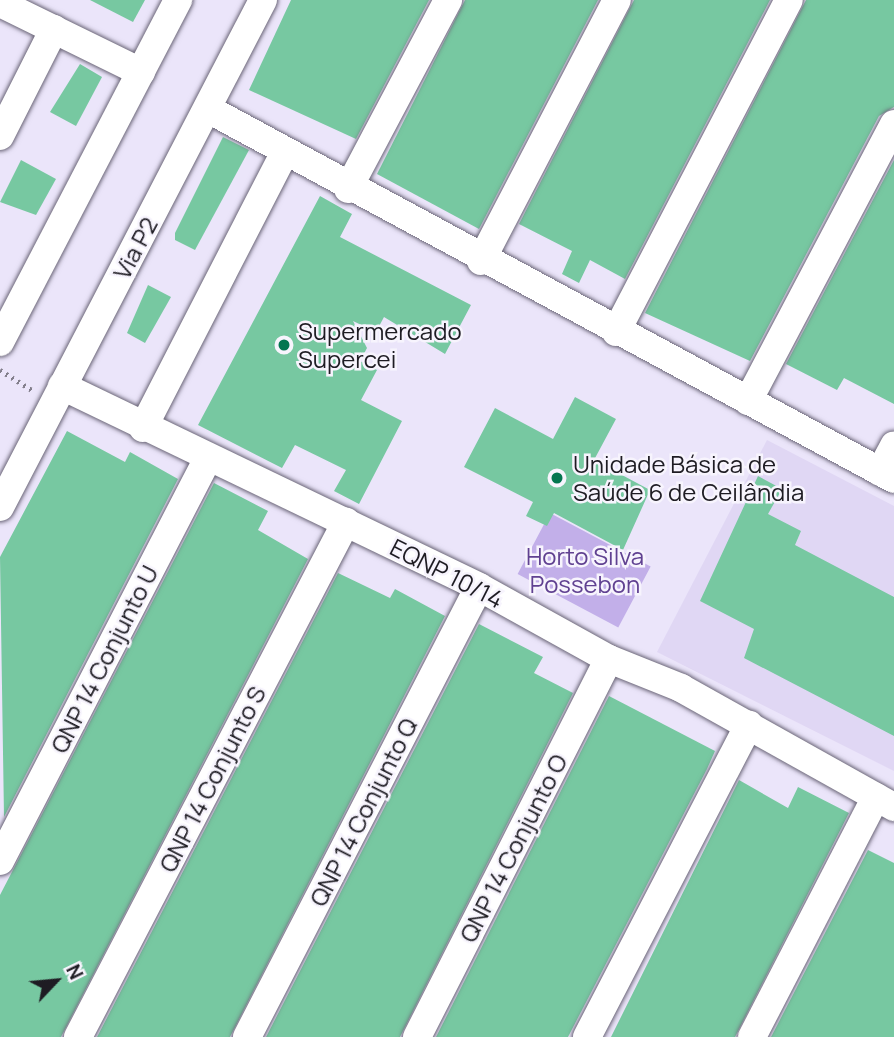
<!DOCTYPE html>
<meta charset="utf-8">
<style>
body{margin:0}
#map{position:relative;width:894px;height:1037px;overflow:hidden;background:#ebe5fa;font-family:Manrope,sans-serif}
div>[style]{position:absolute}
.built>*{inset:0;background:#e0d7f4}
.green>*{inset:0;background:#c2afe9;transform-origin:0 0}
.building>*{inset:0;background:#77c8a1}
.path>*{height:4.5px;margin-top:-2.25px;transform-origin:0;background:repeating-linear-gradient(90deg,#837f8c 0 2px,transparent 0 7px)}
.roads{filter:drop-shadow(0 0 2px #6a6577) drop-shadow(0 0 2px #6a6577)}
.minor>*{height:28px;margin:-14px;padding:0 14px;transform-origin:14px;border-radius:14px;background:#fff}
.dots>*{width:19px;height:19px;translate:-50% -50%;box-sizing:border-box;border:4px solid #f7f4fd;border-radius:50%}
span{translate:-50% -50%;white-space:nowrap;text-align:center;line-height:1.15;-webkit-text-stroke:5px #f7f4fd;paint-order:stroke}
.street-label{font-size:24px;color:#1e1c23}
.poi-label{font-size:24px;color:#1e1c23}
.left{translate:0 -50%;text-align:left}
.park-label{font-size:24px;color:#604191}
.north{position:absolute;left:21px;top:946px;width:70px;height:70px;-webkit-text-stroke:5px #f7f4fd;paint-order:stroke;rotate:64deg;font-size:19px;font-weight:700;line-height:28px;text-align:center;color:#1e1c23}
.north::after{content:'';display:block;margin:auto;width:24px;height:32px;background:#1e1c23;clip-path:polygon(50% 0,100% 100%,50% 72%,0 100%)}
</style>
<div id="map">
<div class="built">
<i style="clip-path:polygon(767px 440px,894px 506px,894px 771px,657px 652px)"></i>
</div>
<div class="green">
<i style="left:550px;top:513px;width:114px;height:69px;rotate:28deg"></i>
</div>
<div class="building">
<i style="clip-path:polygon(90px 0,145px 0,133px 22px)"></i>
<i style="clip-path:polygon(291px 0,429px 0,356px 139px,249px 90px)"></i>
<i style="clip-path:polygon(465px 0,598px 0,479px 229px,377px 174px)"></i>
<i style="clip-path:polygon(634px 0,770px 0,625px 279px,590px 260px,579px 283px,562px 274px,572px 251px,519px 224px)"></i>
<i style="clip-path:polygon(806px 0,894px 0,894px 107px,879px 116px,750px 361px,645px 313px)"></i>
<i style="clip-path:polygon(80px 64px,102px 77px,76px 126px,50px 112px)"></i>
<i style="clip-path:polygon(223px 137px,249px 150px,195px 250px,175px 240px,175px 233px)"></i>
<i style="clip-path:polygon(21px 160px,56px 179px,36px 215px,0 202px)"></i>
<i style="clip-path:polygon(894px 160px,894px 404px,844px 378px,837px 390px,786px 364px)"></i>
<i style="clip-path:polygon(320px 196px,352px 214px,340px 237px,471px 305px,445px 354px,384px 317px,376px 332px,353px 321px,367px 348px,360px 361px,377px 370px,361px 400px,402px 421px,359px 504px,334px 491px,346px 470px,295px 445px,282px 468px,198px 425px)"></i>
<i style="clip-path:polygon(148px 285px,171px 297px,145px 343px,127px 333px)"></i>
<i style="clip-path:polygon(575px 397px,616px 419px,594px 460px,650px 490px,623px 550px,554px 513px,547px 526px,526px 516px,533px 502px,464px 467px,495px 408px,553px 439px)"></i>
<i style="clip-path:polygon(67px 431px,125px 462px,130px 452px,178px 479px,4px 817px,0 557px)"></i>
<i style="clip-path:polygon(758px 476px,782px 489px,768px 514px,801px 531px,795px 545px,894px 597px,894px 736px,744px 658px,754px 629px,700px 601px)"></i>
<i style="clip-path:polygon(214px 483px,268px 511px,258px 530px,308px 559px,61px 1037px,0 1037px,0 895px)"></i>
<i style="clip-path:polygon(338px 573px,390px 598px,395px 589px,445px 616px,230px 1037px,97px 1037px)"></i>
<i style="clip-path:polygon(479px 624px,543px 657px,534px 673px,573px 693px,400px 1037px,266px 1037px)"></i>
<i style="clip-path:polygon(609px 696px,715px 751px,707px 769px,568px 1037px,436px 1037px)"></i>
<i style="clip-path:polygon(739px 780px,788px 808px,798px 787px,849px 813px,735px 1037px,611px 1037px)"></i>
<i style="clip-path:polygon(868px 850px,894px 863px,894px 1037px,771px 1037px)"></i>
</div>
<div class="path">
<i style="left:0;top:370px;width:38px;rotate:32deg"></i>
</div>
<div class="roads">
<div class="minor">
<i style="left:0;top:3px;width:157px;rotate:26.1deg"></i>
<i style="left:208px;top:109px;width:779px;rotate:28.34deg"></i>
<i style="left:0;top:136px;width:120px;rotate:-63.2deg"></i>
<i style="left:348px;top:189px;width:214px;rotate:-62.1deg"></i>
<i style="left:481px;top:261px;width:294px;rotate:-62.5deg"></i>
<i style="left:616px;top:332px;width:374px;rotate:-62.5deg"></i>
<i style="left:0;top:342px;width:386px;rotate:-62.5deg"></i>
<i style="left:62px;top:386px;width:463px;rotate:25.7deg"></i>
<i style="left:479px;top:587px;width:149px;rotate:29deg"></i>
<i style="left:609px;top:659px;width:78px;rotate:21.9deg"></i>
<i style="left:681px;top:688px;width:244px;rotate:29.2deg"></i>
<i style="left:748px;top:401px;width:313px;rotate:-62.2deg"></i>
<i style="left:143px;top:428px;width:308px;rotate:-62.8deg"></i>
<i style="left:880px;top:472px;width:30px;rotate:-62deg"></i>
<i style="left:0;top:507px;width:571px;rotate:-62.58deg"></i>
<i style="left:0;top:861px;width:454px;rotate:-62.7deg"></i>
<i style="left:78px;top:1037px;width:581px;rotate:-62.51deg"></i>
<i style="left:247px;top:1037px;width:506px;rotate:-62.73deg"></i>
<i style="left:417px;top:1037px;width:424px;rotate:-63.1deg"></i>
<i style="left:587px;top:1037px;width:352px;rotate:-62.6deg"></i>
<i style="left:752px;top:1037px;width:270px;rotate:-62.7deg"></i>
</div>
</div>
<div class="dots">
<i style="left:284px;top:345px;background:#047650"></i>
<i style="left:557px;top:478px;background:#047650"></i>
</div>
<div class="street-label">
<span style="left:135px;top:248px;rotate:-62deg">Via P2</span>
<span style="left:447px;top:573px;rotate:27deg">EQNP 10/14</span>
<span style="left:104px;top:659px;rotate:-63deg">QNP 14 Conjunto U</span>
<span style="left:212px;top:779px;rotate:-63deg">QNP 14 Conjunto S</span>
<span style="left:363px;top:812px;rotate:-63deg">QNP 14 Conjunto Q</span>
<span style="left:513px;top:848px;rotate:-63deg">QNP 14 Conjunto O</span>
</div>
<div class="poi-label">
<span class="left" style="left:298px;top:345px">Supermercado<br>Supercei</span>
<span class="left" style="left:573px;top:478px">Unidade Básica de<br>Saúde 6 de Ceilândia</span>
</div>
<div class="park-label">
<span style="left:585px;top:570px">Horto Silva<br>Possebon</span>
</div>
<div class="north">N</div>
</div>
